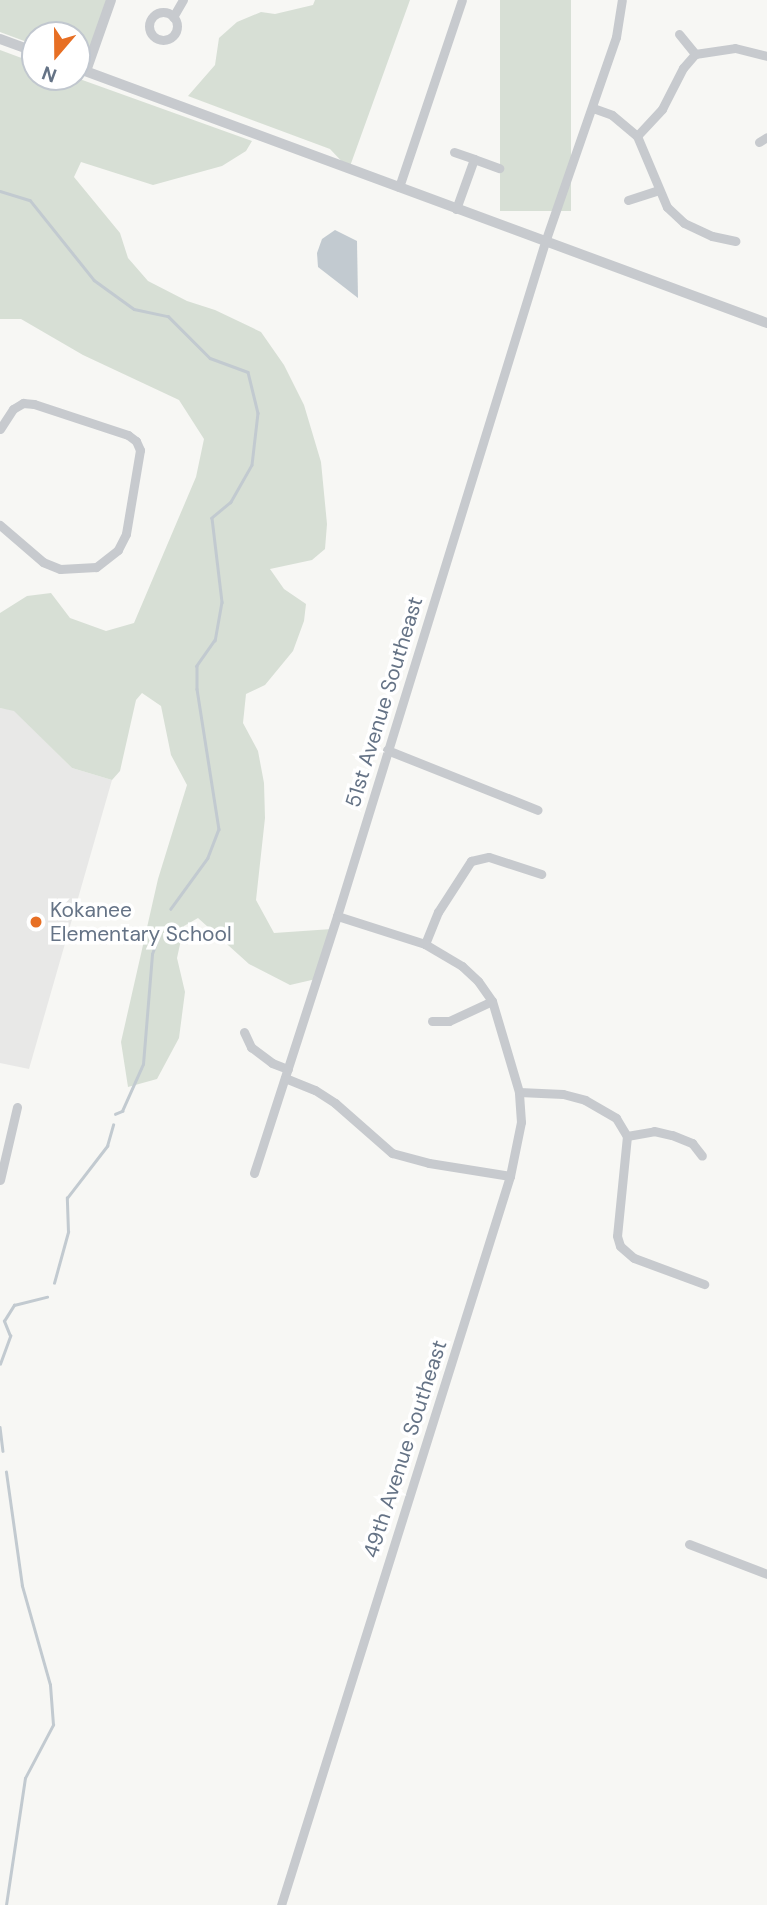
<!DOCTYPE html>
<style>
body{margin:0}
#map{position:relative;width:767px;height:1905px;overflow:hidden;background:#f7f7f4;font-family:"DM Sans",sans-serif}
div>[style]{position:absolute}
.built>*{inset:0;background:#e8e8e7}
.green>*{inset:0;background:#d7dfd5;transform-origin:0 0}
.water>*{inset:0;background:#c2cad0}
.stream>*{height:2.5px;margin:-1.25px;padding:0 1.25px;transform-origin:1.25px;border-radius:1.25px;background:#c2cad0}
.minor>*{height:9px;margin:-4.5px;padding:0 4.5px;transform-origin:4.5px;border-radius:4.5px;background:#c7cace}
.minor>.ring{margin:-4.5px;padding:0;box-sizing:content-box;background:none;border:9px solid #c7cace;border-radius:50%}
.tertiary>*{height:10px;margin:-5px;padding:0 5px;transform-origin:5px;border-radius:5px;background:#c7cace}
.dots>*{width:19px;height:19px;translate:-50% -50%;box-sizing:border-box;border:4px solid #fff;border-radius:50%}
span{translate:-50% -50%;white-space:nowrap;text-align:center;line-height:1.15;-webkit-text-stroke:7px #fff;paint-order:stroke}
.street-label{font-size:21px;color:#657386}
.poi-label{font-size:21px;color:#657386}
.left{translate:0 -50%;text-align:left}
.north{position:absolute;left:21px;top:21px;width:70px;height:70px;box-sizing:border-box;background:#fff;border:2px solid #c1c7cf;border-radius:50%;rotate:200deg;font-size:19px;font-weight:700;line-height:28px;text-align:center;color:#657386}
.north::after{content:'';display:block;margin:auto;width:24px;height:32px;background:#e76f24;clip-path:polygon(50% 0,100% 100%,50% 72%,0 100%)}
</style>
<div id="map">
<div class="built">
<i style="clip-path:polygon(0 708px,14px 710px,72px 768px,112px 780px,29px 1069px,0 1063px)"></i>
</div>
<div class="green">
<i style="clip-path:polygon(0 0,107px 0,85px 63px,77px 60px,77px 35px,35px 35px,35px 45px,0 32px)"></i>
<i style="clip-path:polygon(315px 0,410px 0,349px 169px,330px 149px,188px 96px,215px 65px,219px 38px,237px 22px,261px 12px,275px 14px,313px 5px)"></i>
<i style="left:500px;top:0;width:71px;height:211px"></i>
<i style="clip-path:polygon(0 50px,35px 63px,35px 77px,74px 77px,252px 141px,246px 151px,222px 166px,153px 185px,81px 162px,74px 177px,120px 233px,128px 258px,148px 281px,187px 301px,215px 310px,261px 332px,284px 365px,304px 405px,321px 462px,327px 524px,325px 549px,312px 560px,270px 569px,284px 589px,306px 604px,304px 621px,293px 651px,265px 685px,246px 694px,243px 723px,258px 751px,264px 783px,265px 818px,256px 900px,274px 933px,332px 929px,316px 979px,290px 985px,249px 964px,198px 918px,184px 926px,177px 958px,185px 992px,179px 1038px,157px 1079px,128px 1087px,121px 1042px,158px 879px,187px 785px,171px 755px,161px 706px,142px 693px,136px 700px,120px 771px,112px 780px,72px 768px,14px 711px,0 708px,0 613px,27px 596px,51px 593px,70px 618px,106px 631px,134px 623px,196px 477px,204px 439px,179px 400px,83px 355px,21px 319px,0 319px)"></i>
</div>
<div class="water">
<i style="clip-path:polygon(335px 230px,357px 241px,358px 298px,318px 267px,317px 253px,322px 239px)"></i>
</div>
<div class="stream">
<i style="left:0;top:191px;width:31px;rotate:17deg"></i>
<i style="left:30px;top:200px;width:102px;rotate:51.3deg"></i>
<i style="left:94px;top:280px;width:49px;rotate:35.9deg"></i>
<i style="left:134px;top:309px;width:35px;rotate:12deg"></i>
<i style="left:168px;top:316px;width:59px;rotate:45deg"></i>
<i style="left:210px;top:358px;width:40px;rotate:20.2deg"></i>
<i style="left:248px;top:372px;width:42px;rotate:76.3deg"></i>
<i style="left:258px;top:413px;width:52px;rotate:96.6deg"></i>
<i style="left:252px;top:465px;width:43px;rotate:119.6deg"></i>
<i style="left:231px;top:502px;width:25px;rotate:140deg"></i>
<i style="left:212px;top:518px;width:85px;rotate:83.2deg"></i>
<i style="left:222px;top:602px;width:39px;rotate:100deg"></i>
<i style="left:215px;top:640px;width:32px;rotate:125deg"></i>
<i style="left:197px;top:666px;width:23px;rotate:90deg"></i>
<i style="left:197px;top:689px;width:142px;rotate:81.1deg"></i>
<i style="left:219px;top:829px;width:31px;rotate:111deg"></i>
<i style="left:208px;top:858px;width:63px;rotate:126deg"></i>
<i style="left:115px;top:1114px;width:8px;rotate:-23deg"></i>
<i style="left:122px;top:1111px;width:51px;rotate:-65.9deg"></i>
<i style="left:143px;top:1064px;width:110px;rotate:-85.3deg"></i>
<i style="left:152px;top:954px;width:20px;rotate:-70deg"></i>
<i style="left:54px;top:1283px;width:53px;rotate:-74.6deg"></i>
<i style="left:68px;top:1232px;width:34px;rotate:-92deg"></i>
<i style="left:67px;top:1198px;width:66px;rotate:-52.4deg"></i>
<i style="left:107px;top:1146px;width:22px;rotate:-74deg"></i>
<i style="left:0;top:1364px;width:30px;rotate:-70deg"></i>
<i style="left:10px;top:1336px;width:16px;rotate:-112deg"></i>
<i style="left:4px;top:1321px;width:19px;rotate:-58deg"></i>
<i style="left:14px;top:1305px;width:34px;rotate:-14deg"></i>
<i style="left:0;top:1427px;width:24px;rotate:83deg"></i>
<i style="left:6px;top:1905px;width:128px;rotate:-81.5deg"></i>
<i style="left:25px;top:1778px;width:60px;rotate:-62.2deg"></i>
<i style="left:53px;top:1725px;width:40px;rotate:-94.3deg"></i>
<i style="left:50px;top:1685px;width:103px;rotate:-105.8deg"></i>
<i style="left:22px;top:1586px;width:115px;rotate:-98deg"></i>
</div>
<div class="minor">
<i class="ring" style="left:149px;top:12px;width:19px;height:19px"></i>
<i style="left:173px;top:17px;width:20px;rotate:-60deg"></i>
<i style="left:679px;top:34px;width:26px;rotate:51deg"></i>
<i style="left:695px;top:54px;width:40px;rotate:-8.5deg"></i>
<i style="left:735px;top:48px;width:33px;rotate:14deg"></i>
<i style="left:593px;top:108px;width:20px;rotate:20deg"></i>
<i style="left:612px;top:115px;width:33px;rotate:40deg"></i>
<i style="left:637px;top:136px;width:77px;rotate:67.1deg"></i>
<i style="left:667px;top:207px;width:23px;rotate:43deg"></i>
<i style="left:684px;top:223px;width:31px;rotate:25deg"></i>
<i style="left:712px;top:236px;width:24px;rotate:12deg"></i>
<i style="left:637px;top:136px;width:37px;rotate:-47deg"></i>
<i style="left:662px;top:109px;width:46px;rotate:-62.9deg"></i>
<i style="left:683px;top:68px;width:18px;rotate:-49deg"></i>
<i style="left:759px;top:142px;width:9px;rotate:-32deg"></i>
<i style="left:454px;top:152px;width:21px;rotate:19deg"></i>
<i style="left:399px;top:187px;width:197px;rotate:-71.4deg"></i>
<i style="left:628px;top:200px;width:32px;rotate:-18deg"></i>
<i style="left:456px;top:209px;width:53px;rotate:-70.2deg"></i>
<i style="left:474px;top:159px;width:27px;rotate:20deg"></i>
<i style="left:0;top:429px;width:24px;rotate:-57deg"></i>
<i style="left:13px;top:409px;width:12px;rotate:-31deg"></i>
<i style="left:23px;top:403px;width:11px;rotate:5deg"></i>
<i style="left:34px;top:404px;width:99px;rotate:18.3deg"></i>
<i style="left:128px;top:435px;width:10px;rotate:37deg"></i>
<i style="left:136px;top:441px;width:10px;rotate:66deg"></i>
<i style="left:140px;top:450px;width:85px;rotate:99.5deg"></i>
<i style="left:126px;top:534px;width:18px;rotate:117deg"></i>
<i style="left:118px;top:550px;width:28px;rotate:142deg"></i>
<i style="left:96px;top:567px;width:36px;rotate:177deg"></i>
<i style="left:60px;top:569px;width:18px;rotate:-158deg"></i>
<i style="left:43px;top:562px;width:57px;rotate:-139.3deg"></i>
<i style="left:387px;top:750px;width:162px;rotate:21.7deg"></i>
<i style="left:425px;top:944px;width:35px;rotate:-68deg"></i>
<i style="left:438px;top:912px;width:61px;rotate:-57.1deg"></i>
<i style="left:471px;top:861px;width:18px;rotate:-13deg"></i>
<i style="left:489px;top:857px;width:55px;rotate:18.1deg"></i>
<i style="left:432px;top:1021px;width:17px"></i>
<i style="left:449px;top:1021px;width:47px;rotate:-24.9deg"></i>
<i style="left:244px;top:1032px;width:17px;rotate:65deg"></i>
<i style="left:251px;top:1047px;width:26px;rotate:37deg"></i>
<i style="left:272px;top:1063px;width:17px;rotate:21deg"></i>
<i style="left:285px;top:1078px;width:32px;rotate:22deg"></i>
<i style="left:315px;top:1090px;width:24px;rotate:33deg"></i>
<i style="left:335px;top:1103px;width:76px;rotate:41.3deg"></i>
<i style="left:392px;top:1153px;width:38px;rotate:15deg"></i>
<i style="left:429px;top:1163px;width:82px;rotate:9.1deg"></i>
<i style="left:519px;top:1092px;width:44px;rotate:2.6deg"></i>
<i style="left:563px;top:1094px;width:23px;rotate:15deg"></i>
<i style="left:585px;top:1100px;width:36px;rotate:30deg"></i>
<i style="left:616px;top:1118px;width:21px;rotate:59deg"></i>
<i style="left:627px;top:1136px;width:100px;rotate:95.7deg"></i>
<i style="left:617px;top:1236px;width:10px;rotate:73deg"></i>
<i style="left:620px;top:1246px;width:18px;rotate:41deg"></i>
<i style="left:634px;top:1258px;width:75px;rotate:20.4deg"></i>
<i style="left:627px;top:1136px;width:27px;rotate:-10deg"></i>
<i style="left:654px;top:1131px;width:18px;rotate:13deg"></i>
<i style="left:672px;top:1135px;width:22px;rotate:22deg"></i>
<i style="left:692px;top:1143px;width:16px;rotate:52deg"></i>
<i style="left:254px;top:1173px;width:270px;rotate:-72.1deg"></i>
<i style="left:337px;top:916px;width:705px;rotate:-72.85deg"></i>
<i style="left:545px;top:242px;width:217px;rotate:-70.9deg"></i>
<i style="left:616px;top:37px;width:37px;rotate:-81deg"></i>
<i style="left:0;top:1180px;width:75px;rotate:-76.9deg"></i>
<i style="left:689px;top:1544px;width:84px;rotate:21deg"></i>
<i style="left:281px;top:1905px;width:764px;rotate:-72.56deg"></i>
<i style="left:510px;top:1176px;width:55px;rotate:-78.5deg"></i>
<i style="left:521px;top:1122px;width:30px;rotate:-94deg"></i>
<i style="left:519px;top:1092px;width:95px;rotate:-106.5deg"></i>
<i style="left:492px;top:1001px;width:24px;rotate:-125deg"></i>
<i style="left:478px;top:981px;width:22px;rotate:-137deg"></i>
<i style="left:462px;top:966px;width:43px;rotate:-149.3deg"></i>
<i style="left:425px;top:944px;width:92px;rotate:-162.3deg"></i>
</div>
<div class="tertiary">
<i style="left:0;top:39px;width:37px;rotate:20deg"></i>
<i style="left:77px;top:68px;width:736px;rotate:20.28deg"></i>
<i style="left:86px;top:71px;width:75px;rotate:-70.6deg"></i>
</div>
<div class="dots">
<i style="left:36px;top:922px;background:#e76f24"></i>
</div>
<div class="street-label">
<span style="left:384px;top:702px;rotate:-73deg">51st Avenue Southeast</span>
<span style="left:405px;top:1449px;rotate:-72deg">49th Avenue Southeast</span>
</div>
<div class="poi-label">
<span class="left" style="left:50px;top:922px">Kokanee<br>Elementary School</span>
</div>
<div class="north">N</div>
</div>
